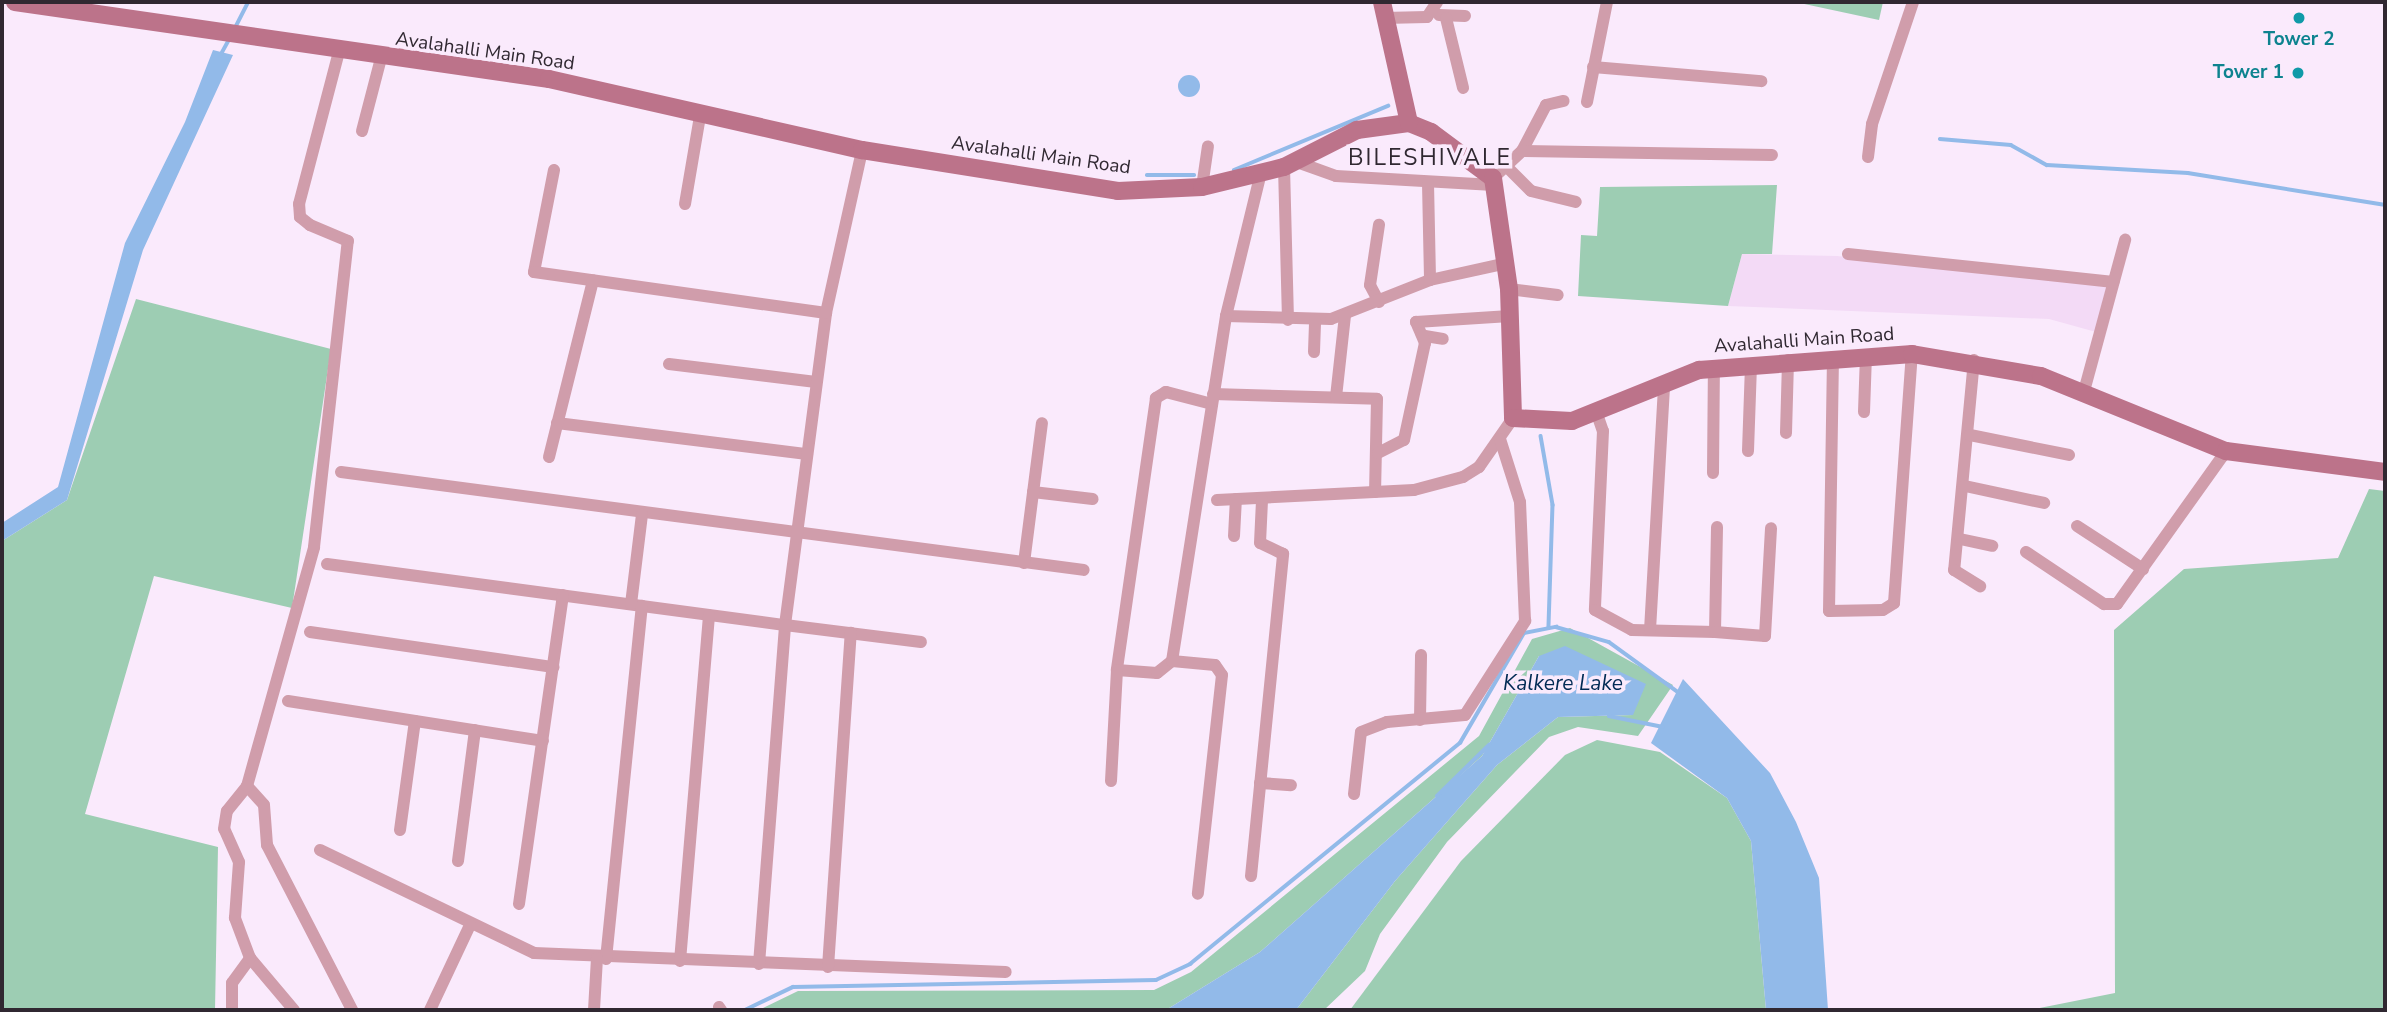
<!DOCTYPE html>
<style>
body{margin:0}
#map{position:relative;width:2387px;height:1012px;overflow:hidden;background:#faeafc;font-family:"Nunito Sans",sans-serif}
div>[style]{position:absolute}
.built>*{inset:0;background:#f3daf6}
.green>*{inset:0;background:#9dcdb3}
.water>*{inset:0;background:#92bae9}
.round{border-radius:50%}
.stream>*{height:3.5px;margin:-1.75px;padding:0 1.75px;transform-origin:1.75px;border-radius:1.75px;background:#92bae9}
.minor>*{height:12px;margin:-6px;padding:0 6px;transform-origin:6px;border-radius:6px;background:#d09dab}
.secondary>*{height:18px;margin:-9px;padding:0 9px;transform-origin:9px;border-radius:9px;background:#bc738a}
.dots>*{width:19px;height:19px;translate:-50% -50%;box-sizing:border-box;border:4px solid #faeafc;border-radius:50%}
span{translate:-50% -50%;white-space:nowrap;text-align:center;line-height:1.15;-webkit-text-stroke:7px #faeafc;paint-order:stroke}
.culture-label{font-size:19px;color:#0d838f;font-weight:700}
.right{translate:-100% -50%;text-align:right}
.street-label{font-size:19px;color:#302831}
.water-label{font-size:21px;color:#012a54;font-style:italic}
.quarter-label{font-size:23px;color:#302831;letter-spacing:2px}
.frame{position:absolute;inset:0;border:4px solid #302831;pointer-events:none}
</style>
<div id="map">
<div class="built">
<i style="clip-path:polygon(1742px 254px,1837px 256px,2109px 285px,2096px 332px,2049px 319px,1728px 306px)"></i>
</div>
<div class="green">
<i style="clip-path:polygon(1795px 2px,1883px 2px,1879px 20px)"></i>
<i style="clip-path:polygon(1777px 185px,1772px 254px,1742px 254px,1728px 306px,1578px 296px,1581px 235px,1597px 236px,1600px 187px)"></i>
<i style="clip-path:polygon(136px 299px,331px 349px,292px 608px,154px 576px,85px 814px,218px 847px,215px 1010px,2px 1010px,2px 541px,67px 500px)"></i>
<i style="clip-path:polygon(2369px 489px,2385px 491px,2385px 1010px,2029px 1010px,2115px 993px,2114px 630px,2184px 569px,2338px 558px)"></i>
<i style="clip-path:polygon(1570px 628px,1673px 685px,1638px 736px,1578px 727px,1549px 737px,1447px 842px,1380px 934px,1365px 971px,1324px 1010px,1296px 1010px,1395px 881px,1497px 765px,1558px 717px,1633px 715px,1539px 656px,1482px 756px,1260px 952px,1166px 1010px,759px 1010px,798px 991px,1154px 990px,1191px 972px,1479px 736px,1532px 639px)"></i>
<i style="clip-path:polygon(1597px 740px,1660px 752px,1727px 798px,1751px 841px,1766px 1010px,1350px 1010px,1461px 861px,1565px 755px)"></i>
</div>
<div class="water">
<i style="clip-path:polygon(213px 50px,233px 55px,143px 250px,67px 500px,2px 541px,2px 523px,58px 487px,125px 243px,185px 122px)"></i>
<i class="round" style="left:1178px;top:75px;width:22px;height:22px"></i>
<i style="clip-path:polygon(1565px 646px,1646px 684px,1633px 715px,1558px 717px,1497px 765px,1395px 881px,1296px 1010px,1166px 1010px,1260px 952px,1482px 756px,1539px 656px)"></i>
<i style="clip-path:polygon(1683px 679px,1770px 773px,1796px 822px,1819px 878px,1828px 1010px,1766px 1010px,1751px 841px,1727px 798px,1651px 743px)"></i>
</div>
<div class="stream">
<i style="left:235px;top:28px;width:29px;rotate:-63deg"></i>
<i style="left:220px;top:56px;width:21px;rotate:-61deg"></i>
<i style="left:1940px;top:139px;width:71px;rotate:4.8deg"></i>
<i style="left:2011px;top:145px;width:41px;rotate:29.1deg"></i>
<i style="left:2047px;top:165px;width:141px;rotate:3.2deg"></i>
<i style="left:2188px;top:173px;width:200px;rotate:9.2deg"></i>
<i style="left:1234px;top:170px;width:167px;rotate:-22.6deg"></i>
<i style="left:1147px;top:175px;width:47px"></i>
<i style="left:1541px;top:436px;width:70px;rotate:80.1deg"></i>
<i style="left:1553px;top:505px;width:123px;rotate:91.9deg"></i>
<i style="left:1609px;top:716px;width:55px;rotate:11.5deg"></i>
<i style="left:1437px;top:796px;width:73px;rotate:-44.4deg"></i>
<i style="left:745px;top:1010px;width:53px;rotate:-25.6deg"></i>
<i style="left:793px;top:987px;width:363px;rotate:-1.1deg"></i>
<i style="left:1156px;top:980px;width:38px;rotate:-25deg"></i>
<i style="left:1190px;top:964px;width:349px;rotate:-39.3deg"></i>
<i style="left:1460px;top:743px;width:127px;rotate:-59.8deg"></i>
<i style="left:1524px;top:633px;width:33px;rotate:-11deg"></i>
<i style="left:1556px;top:627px;width:55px;rotate:15.8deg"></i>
<i style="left:1609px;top:642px;width:85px;rotate:35.9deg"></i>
</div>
<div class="minor">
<i style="left:1439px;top:15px;width:26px;rotate:2deg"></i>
<i style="left:1384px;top:18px;width:43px;rotate:-1.3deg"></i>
<i style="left:1427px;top:17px;width:18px;rotate:-56deg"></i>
<i style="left:1446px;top:18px;width:72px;rotate:76.3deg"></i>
<i style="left:1593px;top:67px;width:169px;rotate:4.8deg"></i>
<i style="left:1587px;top:102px;width:102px;rotate:-78.7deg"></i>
<i style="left:362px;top:131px;width:75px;rotate:-75.4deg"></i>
<i style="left:1522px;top:151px;width:52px;rotate:-62.4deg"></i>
<i style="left:1546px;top:105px;width:18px;rotate:-13deg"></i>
<i style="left:1868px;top:157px;width:33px;rotate:-83deg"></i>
<i style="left:1872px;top:124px;width:129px;rotate:-71.4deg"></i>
<i style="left:1297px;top:162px;width:41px;rotate:19.7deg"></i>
<i style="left:1336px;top:176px;width:158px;rotate:3.3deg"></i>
<i style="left:1506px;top:166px;width:35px;rotate:45deg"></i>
<i style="left:1531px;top:191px;width:46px;rotate:13.7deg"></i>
<i style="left:1284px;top:167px;width:153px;rotate:88.5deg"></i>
<i style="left:554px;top:170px;width:104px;rotate:101.1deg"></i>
<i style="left:534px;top:272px;width:295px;rotate:8deg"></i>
<i style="left:1493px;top:178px;width:40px;rotate:-43deg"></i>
<i style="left:1522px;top:151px;width:250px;rotate:0.9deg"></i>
<i style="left:1428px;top:183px;width:97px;rotate:88.8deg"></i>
<i style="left:1202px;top:187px;width:41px;rotate:-81.7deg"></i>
<i style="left:685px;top:204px;width:89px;rotate:-80.3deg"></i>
<i style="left:1848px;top:254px;width:267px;rotate:6deg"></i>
<i style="left:1509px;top:289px;width:49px;rotate:7deg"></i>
<i style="left:1379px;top:302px;width:19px;rotate:-118deg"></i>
<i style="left:1370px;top:285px;width:61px;rotate:-81.5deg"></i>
<i style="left:1226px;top:316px;width:105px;rotate:1.6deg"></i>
<i style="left:1331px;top:319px;width:106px;rotate:-21.5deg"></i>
<i style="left:1430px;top:280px;width:75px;rotate:-12.4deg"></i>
<i style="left:1425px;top:336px;width:18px;rotate:9deg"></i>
<i style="left:1314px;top:352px;width:32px;rotate:-88deg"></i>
<i style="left:1833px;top:357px;width:254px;rotate:90.9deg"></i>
<i style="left:1829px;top:611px;width:54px;rotate:-1.1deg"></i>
<i style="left:1883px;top:610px;width:13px;rotate:-32deg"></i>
<i style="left:1894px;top:603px;width:250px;rotate:-85.9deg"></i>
<i style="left:1974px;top:360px;width:211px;rotate:95.4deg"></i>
<i style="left:1954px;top:570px;width:31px;rotate:32deg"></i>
<i style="left:669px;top:364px;width:148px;rotate:7deg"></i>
<i style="left:1213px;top:394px;width:164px;rotate:1.7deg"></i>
<i style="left:1377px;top:399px;width:93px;rotate:91.2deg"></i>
<i style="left:2083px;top:395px;width:161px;rotate:-74.8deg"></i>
<i style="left:1336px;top:397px;width:82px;rotate:-83.7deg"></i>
<i style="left:1212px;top:404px;width:48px;rotate:-165.4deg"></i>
<i style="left:1166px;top:392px;width:12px;rotate:149deg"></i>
<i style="left:1156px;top:398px;width:275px;rotate:98.2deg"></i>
<i style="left:1117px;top:670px;width:40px;rotate:4.3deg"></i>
<i style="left:1157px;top:673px;width:19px;rotate:-39deg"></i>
<i style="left:1172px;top:661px;width:349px;rotate:-81.1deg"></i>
<i style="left:1226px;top:316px;width:148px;rotate:-76.3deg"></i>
<i style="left:1864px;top:412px;width:56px;rotate:-88deg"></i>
<i style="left:1597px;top:414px;width:18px;rotate:71deg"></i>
<i style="left:1603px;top:431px;width:179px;rotate:92.6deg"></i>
<i style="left:1595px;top:610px;width:42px;rotate:28.4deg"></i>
<i style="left:1632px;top:630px;width:83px;rotate:1.4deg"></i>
<i style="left:1715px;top:632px;width:105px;rotate:-88.9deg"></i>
<i style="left:557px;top:423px;width:252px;rotate:7.1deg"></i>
<i style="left:1786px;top:433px;width:73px;rotate:-88.4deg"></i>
<i style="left:1970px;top:435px;width:101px;rotate:11.4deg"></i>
<i style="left:1748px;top:451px;width:87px;rotate:-88deg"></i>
<i style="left:1378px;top:453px;width:29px;rotate:-27deg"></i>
<i style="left:1404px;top:440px;width:99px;rotate:-77.8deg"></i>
<i style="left:1425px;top:343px;width:23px;rotate:-113deg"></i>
<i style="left:1416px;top:322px;width:94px;rotate:-3.7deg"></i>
<i style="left:549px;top:457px;width:182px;rotate:-76deg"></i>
<i style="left:341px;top:472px;width:749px;rotate:7.51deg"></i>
<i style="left:1713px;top:473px;width:105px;rotate:-89.5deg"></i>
<i style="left:1965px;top:486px;width:81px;rotate:12.1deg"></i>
<i style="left:1033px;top:492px;width:60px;rotate:6.7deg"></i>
<i style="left:1217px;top:500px;width:197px;rotate:-2.9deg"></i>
<i style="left:1414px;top:490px;width:51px;rotate:-14.9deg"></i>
<i style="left:1463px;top:477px;width:19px;rotate:-32deg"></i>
<i style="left:1479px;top:467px;width:60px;rotate:-55.2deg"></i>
<i style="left:2077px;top:526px;width:79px;rotate:33.1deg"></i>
<i style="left:1234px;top:536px;width:37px;rotate:-87deg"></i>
<i style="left:1960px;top:539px;width:33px;rotate:12deg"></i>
<i style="left:2026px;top:552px;width:94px;rotate:33.7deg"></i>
<i style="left:2104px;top:604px;width:13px"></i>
<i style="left:2117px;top:604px;width:188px;rotate:-54.5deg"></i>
<i style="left:1024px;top:563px;width:141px;rotate:-82.7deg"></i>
<i style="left:327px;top:564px;width:462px;rotate:7.6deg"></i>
<i style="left:785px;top:625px;width:315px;rotate:-82.5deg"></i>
<i style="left:826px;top:313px;width:167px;rotate:-77.5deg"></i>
<i style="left:631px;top:604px;width:90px;rotate:-83deg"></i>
<i style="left:1650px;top:630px;width:245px;rotate:-86.7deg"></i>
<i style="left:310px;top:632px;width:246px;rotate:8.2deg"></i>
<i style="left:1715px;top:632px;width:50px;rotate:4.6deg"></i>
<i style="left:1765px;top:636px;width:108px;rotate:-86.8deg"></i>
<i style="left:1172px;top:661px;width:43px;rotate:5.3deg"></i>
<i style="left:1215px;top:665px;width:12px;rotate:55deg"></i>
<i style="left:1222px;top:675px;width:220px;rotate:96.3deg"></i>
<i style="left:288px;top:701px;width:258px;rotate:8.9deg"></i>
<i style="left:1420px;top:720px;width:65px;rotate:-89.1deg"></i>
<i style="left:1111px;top:781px;width:111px;rotate:-86.9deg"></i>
<i style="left:1260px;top:783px;width:31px;rotate:4deg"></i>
<i style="left:247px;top:786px;width:25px;rotate:48deg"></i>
<i style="left:264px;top:805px;width:40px;rotate:85.7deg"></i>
<i style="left:267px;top:845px;width:186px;rotate:62.7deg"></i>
<i style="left:1354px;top:794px;width:62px;rotate:-83.6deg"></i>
<i style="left:1361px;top:732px;width:28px;rotate:-21deg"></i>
<i style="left:1387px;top:722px;width:78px;rotate:-5.1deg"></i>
<i style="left:1465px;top:715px;width:112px;rotate:-57.4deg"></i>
<i style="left:1525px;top:621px;width:119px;rotate:-92.4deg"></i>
<i style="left:1520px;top:502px;width:66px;rotate:-107.6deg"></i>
<i style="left:400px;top:830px;width:110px;rotate:-82.2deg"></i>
<i style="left:320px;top:850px;width:237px;rotate:25.7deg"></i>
<i style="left:534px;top:953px;width:472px;rotate:2.3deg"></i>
<i style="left:458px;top:861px;width:132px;rotate:-82.6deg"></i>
<i style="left:1251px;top:876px;width:324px;rotate:-84.3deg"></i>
<i style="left:1283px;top:554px;width:25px;rotate:-154deg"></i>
<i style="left:1260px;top:543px;width:43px;rotate:-87.3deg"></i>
<i style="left:519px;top:904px;width:312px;rotate:-81.9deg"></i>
<i style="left:606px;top:959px;width:355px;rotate:-84.2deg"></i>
<i style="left:680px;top:961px;width:347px;rotate:-85.2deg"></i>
<i style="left:759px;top:964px;width:340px;rotate:-85.6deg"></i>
<i style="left:785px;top:625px;width:137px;rotate:7.1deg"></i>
<i style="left:828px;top:967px;width:335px;rotate:-86.1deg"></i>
<i style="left:719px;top:1007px;width:4px;rotate:56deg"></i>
<i style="left:232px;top:1010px;width:27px;rotate:-90deg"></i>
<i style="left:232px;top:983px;width:31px;rotate:-54deg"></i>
<i style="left:294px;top:1010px;width:68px;rotate:-130.2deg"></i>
<i style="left:250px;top:958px;width:43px;rotate:-110.6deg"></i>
<i style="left:235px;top:918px;width:56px;rotate:-85.9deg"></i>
<i style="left:239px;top:862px;width:36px;rotate:-114deg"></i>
<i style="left:224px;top:829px;width:18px;rotate:-81deg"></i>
<i style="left:227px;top:811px;width:32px;rotate:-51deg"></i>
<i style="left:247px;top:786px;width:248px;rotate:-74.3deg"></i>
<i style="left:314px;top:547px;width:308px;rotate:-83.7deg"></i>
<i style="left:348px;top:241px;width:41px;rotate:-157.2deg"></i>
<i style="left:310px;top:225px;width:13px;rotate:-141deg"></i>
<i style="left:300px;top:217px;width:13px;rotate:-94deg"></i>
<i style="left:299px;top:204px;width:158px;rotate:-75.3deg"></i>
<i style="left:430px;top:1010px;width:94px;rotate:-64.8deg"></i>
<i style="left:594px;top:1010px;width:52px;rotate:-86.7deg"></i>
</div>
<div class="secondary">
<i style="left:15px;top:2px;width:540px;rotate:8.21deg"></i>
<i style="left:549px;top:79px;width:321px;rotate:12.8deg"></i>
<i style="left:862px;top:150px;width:259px;rotate:9.1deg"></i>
<i style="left:1118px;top:191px;width:84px;rotate:-2.7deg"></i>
<i style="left:1202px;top:187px;width:84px;rotate:-13.7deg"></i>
<i style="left:1284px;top:167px;width:82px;rotate:-26.9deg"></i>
<i style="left:1357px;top:130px;width:52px;rotate:-7.7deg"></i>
<i style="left:1409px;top:123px;width:24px;rotate:22deg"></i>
<i style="left:1431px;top:132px;width:77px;rotate:36.6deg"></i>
<i style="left:1493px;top:178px;width:112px;rotate:81.8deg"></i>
<i style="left:1509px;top:289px;width:129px;rotate:88.2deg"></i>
<i style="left:1513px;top:418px;width:59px;rotate:2.9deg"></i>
<i style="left:1572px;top:421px;width:137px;rotate:-21.9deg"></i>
<i style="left:1699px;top:370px;width:214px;rotate:-4.3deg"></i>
<i style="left:1912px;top:354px;width:131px;rotate:9.7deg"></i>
<i style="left:2041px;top:376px;width:200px;rotate:22.1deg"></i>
<i style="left:2226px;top:451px;width:160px;rotate:7.5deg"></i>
<i style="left:1382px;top:2px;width:124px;rotate:77.4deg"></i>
</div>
<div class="dots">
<i style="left:2299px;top:18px;background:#0f9aa8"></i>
<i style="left:2298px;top:73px;background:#0f9aa8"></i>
</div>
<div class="culture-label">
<span style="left:2299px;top:40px">Tower 2</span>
<span class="right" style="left:2284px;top:73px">Tower 1</span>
</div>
<div class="street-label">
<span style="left:485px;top:52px;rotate:8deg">Avalahalli Main Road</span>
<span style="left:1041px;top:156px;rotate:8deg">Avalahalli Main Road</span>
<span style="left:1804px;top:341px;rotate:-4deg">Avalahalli Main Road</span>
</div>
<div class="water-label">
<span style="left:1563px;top:683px">Kalkere Lake</span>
</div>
<div class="quarter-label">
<span style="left:1430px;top:158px">BILESHIVALE</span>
</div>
<div class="frame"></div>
</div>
